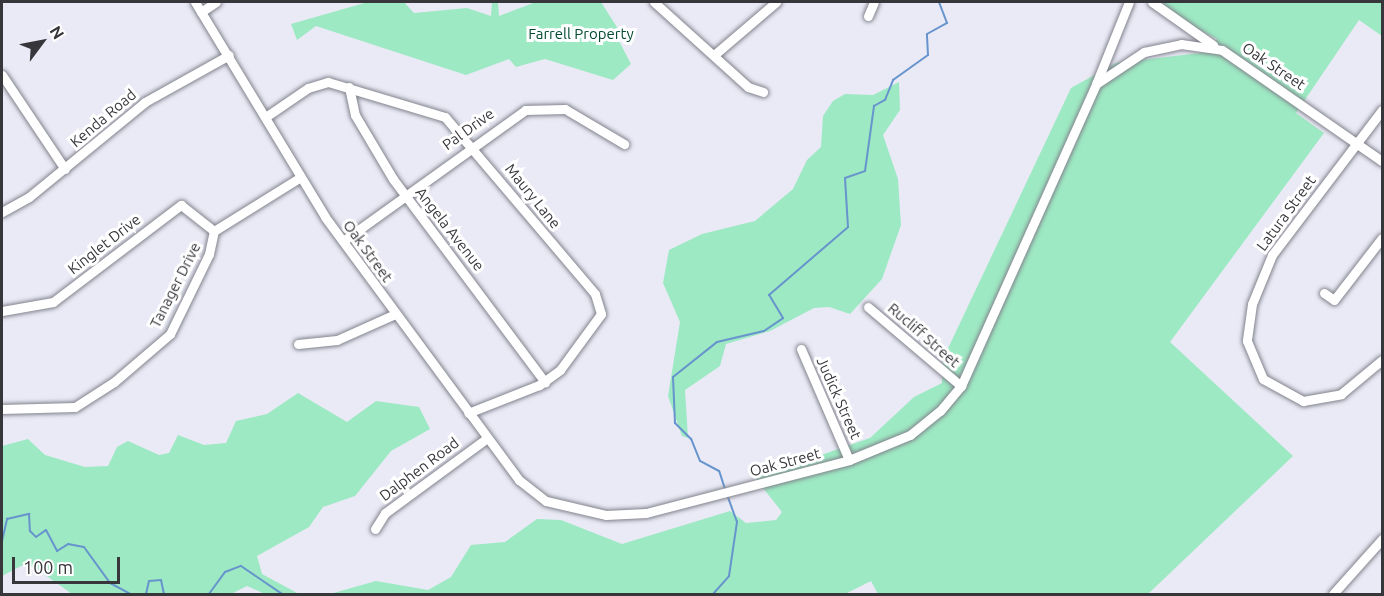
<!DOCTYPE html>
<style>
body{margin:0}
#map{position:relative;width:1384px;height:596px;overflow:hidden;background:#e9eaf5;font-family:Ubuntu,sans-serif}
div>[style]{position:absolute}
.green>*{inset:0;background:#9de9c3}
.stream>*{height:2px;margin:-1px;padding:0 1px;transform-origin:1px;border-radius:1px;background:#6794cd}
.roads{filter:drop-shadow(0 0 2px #82838d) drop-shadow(0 0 2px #82838d)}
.minor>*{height:9px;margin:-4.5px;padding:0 4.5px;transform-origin:4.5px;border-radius:4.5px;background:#fff}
span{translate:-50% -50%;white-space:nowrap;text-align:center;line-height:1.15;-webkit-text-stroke:6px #fff;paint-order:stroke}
.park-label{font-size:15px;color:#024930}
.street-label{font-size:15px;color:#36363b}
.frame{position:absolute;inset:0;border:3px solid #36363b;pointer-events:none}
.north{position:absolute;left:12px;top:12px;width:60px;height:60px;-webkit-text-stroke:4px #fff;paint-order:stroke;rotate:58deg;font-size:16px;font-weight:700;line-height:24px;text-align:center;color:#36363b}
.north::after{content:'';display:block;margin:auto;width:21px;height:27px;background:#36363b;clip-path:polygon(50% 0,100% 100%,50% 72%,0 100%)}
.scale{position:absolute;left:12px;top:557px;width:108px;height:27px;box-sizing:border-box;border:3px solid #36363b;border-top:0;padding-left:8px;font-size:18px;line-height:21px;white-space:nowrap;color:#36363b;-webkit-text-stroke:4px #fff;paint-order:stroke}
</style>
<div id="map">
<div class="green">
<i style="clip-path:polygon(368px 2px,404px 2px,414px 13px,467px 8px,491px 16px,492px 2px,498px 2px,499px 16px,536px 2px,601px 2px,620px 32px,618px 39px,631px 64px,613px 80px,545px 59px,516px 67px,509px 59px,466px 75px,316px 26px,297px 40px,291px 24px)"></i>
<i style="clip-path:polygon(1147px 2px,1382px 2px,1382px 36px,1359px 20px,1296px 113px,1324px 133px,1170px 342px,1293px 456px,1148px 594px,878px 594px,871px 581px,845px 594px,330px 594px,376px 581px,428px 590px,451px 577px,471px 545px,505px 542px,537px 519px,561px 520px,622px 544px,730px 511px,746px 523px,776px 520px,782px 512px,755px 478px,870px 438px,914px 397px,942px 383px,943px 359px,1071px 88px,1116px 63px,1208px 52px,1217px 39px)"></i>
<i style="clip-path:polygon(899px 82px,900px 110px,883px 135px,898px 179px,901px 225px,882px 279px,850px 314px,829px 307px,814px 308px,770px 331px,726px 344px,720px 366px,685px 390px,688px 438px,682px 436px,668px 396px,680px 322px,663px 283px,669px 250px,702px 234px,755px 221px,793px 189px,807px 160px,821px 147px,823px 116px,833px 101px,845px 94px,873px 95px)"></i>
<i style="clip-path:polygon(298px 393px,347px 422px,376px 401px,419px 407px,430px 429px,391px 451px,355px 496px,323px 507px,309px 527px,257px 556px,262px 574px,299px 594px,265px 594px,247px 586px,231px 594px,72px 594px,34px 567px,23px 565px,2px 576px,2px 446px,28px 439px,45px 455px,85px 467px,108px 466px,117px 447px,128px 441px,159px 455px,169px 453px,178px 435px,204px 445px,226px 443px,236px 421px,267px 414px)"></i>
</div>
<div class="stream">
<i style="left:725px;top:489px;width:19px;rotate:-108deg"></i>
<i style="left:719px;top:471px;width:21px;rotate:-152deg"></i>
<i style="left:700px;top:461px;width:24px;rotate:-112deg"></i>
<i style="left:691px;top:439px;width:23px;rotate:-135deg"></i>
<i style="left:675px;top:423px;width:46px;rotate:-92.5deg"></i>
<i style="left:673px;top:377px;width:56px;rotate:-38.5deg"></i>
<i style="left:717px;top:342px;width:48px;rotate:-13.2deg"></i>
<i style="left:764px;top:331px;width:23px;rotate:-34deg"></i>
<i style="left:783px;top:318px;width:27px;rotate:-121deg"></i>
<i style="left:769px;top:295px;width:104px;rotate:-40.7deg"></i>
<i style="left:848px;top:227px;width:49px;rotate:-93.5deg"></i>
<i style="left:845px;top:178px;width:21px;rotate:-19deg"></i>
<i style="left:865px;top:171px;width:66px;rotate:-82.1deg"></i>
<i style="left:874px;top:106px;width:13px;rotate:-29deg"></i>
<i style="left:885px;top:100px;width:22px;rotate:-68deg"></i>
<i style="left:893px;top:80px;width:43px;rotate:-35.5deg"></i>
<i style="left:928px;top:55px;width:21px;rotate:-93deg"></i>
<i style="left:927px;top:34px;width:23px;rotate:-29deg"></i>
<i style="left:947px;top:23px;width:22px;rotate:-111deg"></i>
<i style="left:2px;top:541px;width:23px;rotate:-77deg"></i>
<i style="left:7px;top:519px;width:23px;rotate:-13deg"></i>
<i style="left:29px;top:514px;width:17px;rotate:87deg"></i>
<i style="left:30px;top:531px;width:8px;rotate:45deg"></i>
<i style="left:36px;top:537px;width:12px;rotate:-35deg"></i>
<i style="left:46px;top:530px;width:24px;rotate:62deg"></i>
<i style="left:57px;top:551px;width:13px;rotate:-32deg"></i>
<i style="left:68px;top:544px;width:16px;rotate:11deg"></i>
<i style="left:84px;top:547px;width:44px;rotate:54.2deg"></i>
<i style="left:110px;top:583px;width:24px;rotate:28deg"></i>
<i style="left:146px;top:594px;width:13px;rotate:-77deg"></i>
<i style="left:149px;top:581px;width:12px;rotate:-5deg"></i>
<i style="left:161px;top:580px;width:14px;rotate:78deg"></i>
<i style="left:209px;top:594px;width:27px;rotate:-54deg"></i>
<i style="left:225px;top:572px;width:17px;rotate:-21deg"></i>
<i style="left:241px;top:566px;width:50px;rotate:34.3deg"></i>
<i style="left:713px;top:594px;width:24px;rotate:-48deg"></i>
<i style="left:729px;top:576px;width:55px;rotate:-81.6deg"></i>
<i style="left:737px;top:522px;width:30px;rotate:-110deg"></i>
</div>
<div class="roads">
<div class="minor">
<i style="left:195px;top:2px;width:251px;rotate:58.8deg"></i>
<i style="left:325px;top:217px;width:327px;rotate:53.6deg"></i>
<i style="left:519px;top:480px;width:34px;rotate:38deg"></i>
<i style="left:546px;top:501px;width:62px;rotate:13.1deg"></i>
<i style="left:606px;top:515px;width:40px;rotate:-2.9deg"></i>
<i style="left:646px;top:513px;width:210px;rotate:-14.6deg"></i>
<i style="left:849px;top:460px;width:66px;rotate:-22.3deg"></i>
<i style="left:910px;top:435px;width:38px;rotate:-39deg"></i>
<i style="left:940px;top:411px;width:33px;rotate:-50deg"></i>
<i style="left:961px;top:386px;width:331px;rotate:-65.9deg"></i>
<i style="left:1096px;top:84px;width:58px;rotate:-33.7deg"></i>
<i style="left:1144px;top:52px;width:38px;rotate:-12deg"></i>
<i style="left:1181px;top:44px;width:41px;rotate:8.3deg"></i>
<i style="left:1222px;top:50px;width:195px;rotate:34.8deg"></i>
<i style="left:654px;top:2px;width:127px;rotate:42.1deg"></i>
<i style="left:748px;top:87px;width:16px;rotate:18deg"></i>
<i style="left:1152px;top:2px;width:75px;rotate:35.2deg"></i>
<i style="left:201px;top:12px;width:18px;rotate:-34deg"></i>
<i style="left:868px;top:16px;width:15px;rotate:-67deg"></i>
<i style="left:714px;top:55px;width:82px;rotate:-40.5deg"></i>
<i style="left:2px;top:75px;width:113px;rotate:56.2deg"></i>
<i style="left:1096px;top:84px;width:88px;rotate:-68.1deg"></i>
<i style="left:349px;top:87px;width:29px;rotate:78deg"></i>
<i style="left:355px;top:115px;width:74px;rotate:59.3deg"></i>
<i style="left:393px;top:179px;width:254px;rotate:53.2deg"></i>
<i style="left:1382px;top:110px;width:182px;rotate:127.2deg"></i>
<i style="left:1272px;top:255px;width:53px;rotate:112.2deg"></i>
<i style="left:1252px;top:304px;width:37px;rotate:98deg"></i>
<i style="left:1247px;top:341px;width:41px;rotate:67.2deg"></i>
<i style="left:1263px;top:379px;width:46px;rotate:28.8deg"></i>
<i style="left:1303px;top:401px;width:39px;rotate:-10deg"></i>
<i style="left:1341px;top:394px;width:53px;rotate:-39.7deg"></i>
<i style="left:267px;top:116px;width:50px;rotate:-34.3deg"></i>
<i style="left:308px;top:88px;width:21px;rotate:-17deg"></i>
<i style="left:328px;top:82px;width:122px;rotate:16.7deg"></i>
<i style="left:445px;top:117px;width:232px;rotate:49.7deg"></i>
<i style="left:595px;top:294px;width:21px;rotate:73deg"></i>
<i style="left:601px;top:314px;width:69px;rotate:126.2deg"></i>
<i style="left:560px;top:370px;width:26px;rotate:144deg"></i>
<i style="left:539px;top:385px;width:76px;rotate:158.5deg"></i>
<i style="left:2px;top:212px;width:31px;rotate:-29deg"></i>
<i style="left:29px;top:197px;width:150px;rotate:-39.3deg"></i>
<i style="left:145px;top:102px;width:96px;rotate:-29.2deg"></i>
<i style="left:343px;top:241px;width:224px;rotate:-35.7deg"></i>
<i style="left:525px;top:110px;width:40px;rotate:-1.4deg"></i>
<i style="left:565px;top:109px;width:69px;rotate:30.7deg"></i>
<i style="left:1324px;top:293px;width:12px;rotate:35deg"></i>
<i style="left:1334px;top:300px;width:78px;rotate:-52.3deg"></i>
<i style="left:868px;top:307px;width:122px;rotate:40.3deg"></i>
<i style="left:2px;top:311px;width:52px;rotate:-10deg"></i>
<i style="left:53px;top:302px;width:161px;rotate:-37.2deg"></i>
<i style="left:181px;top:205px;width:42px;rotate:38.2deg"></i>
<i style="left:298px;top:344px;width:39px;rotate:-6deg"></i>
<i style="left:337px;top:340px;width:64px;rotate:-24.1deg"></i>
<i style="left:801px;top:349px;width:121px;rotate:66.6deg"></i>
<i style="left:2px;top:409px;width:73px;rotate:-1.6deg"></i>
<i style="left:75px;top:407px;width:46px;rotate:-32.7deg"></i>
<i style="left:114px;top:382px;width:74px;rotate:-40.6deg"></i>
<i style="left:170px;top:334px;width:89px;rotate:-64deg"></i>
<i style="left:209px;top:254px;width:24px;rotate:-78deg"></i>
<i style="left:214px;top:231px;width:100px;rotate:-31.9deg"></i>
<i style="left:375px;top:529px;width:19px;rotate:-58deg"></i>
<i style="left:385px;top:513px;width:127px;rotate:-36.3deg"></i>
<i style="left:1333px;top:594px;width:74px;rotate:-48.3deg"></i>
</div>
</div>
<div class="park-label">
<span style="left:581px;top:34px">Farrell Property</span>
</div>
<div class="street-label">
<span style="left:1274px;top:66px;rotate:34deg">Oak Street</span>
<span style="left:103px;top:118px;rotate:-40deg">Kenda Road</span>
<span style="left:468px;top:129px;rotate:-36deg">Pal Drive</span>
<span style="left:533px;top:196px;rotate:51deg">Maury Lane</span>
<span style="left:1286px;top:213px;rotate:-54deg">Latura Street</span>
<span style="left:450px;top:229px;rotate:52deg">Angela Avenue</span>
<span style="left:104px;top:244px;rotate:-38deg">Kinglet Drive</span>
<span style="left:368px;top:251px;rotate:54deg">Oak Street</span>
<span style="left:175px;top:285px;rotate:-63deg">Tanager Drive</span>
<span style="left:924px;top:335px;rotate:41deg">Rucliff Street</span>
<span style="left:839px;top:398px;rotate:66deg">Judick Street</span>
<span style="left:785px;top:462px;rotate:-15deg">Oak Street</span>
<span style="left:419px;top:469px;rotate:-37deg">Dalphen Road</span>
</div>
<div class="frame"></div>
<div class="north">N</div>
<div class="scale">100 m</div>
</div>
